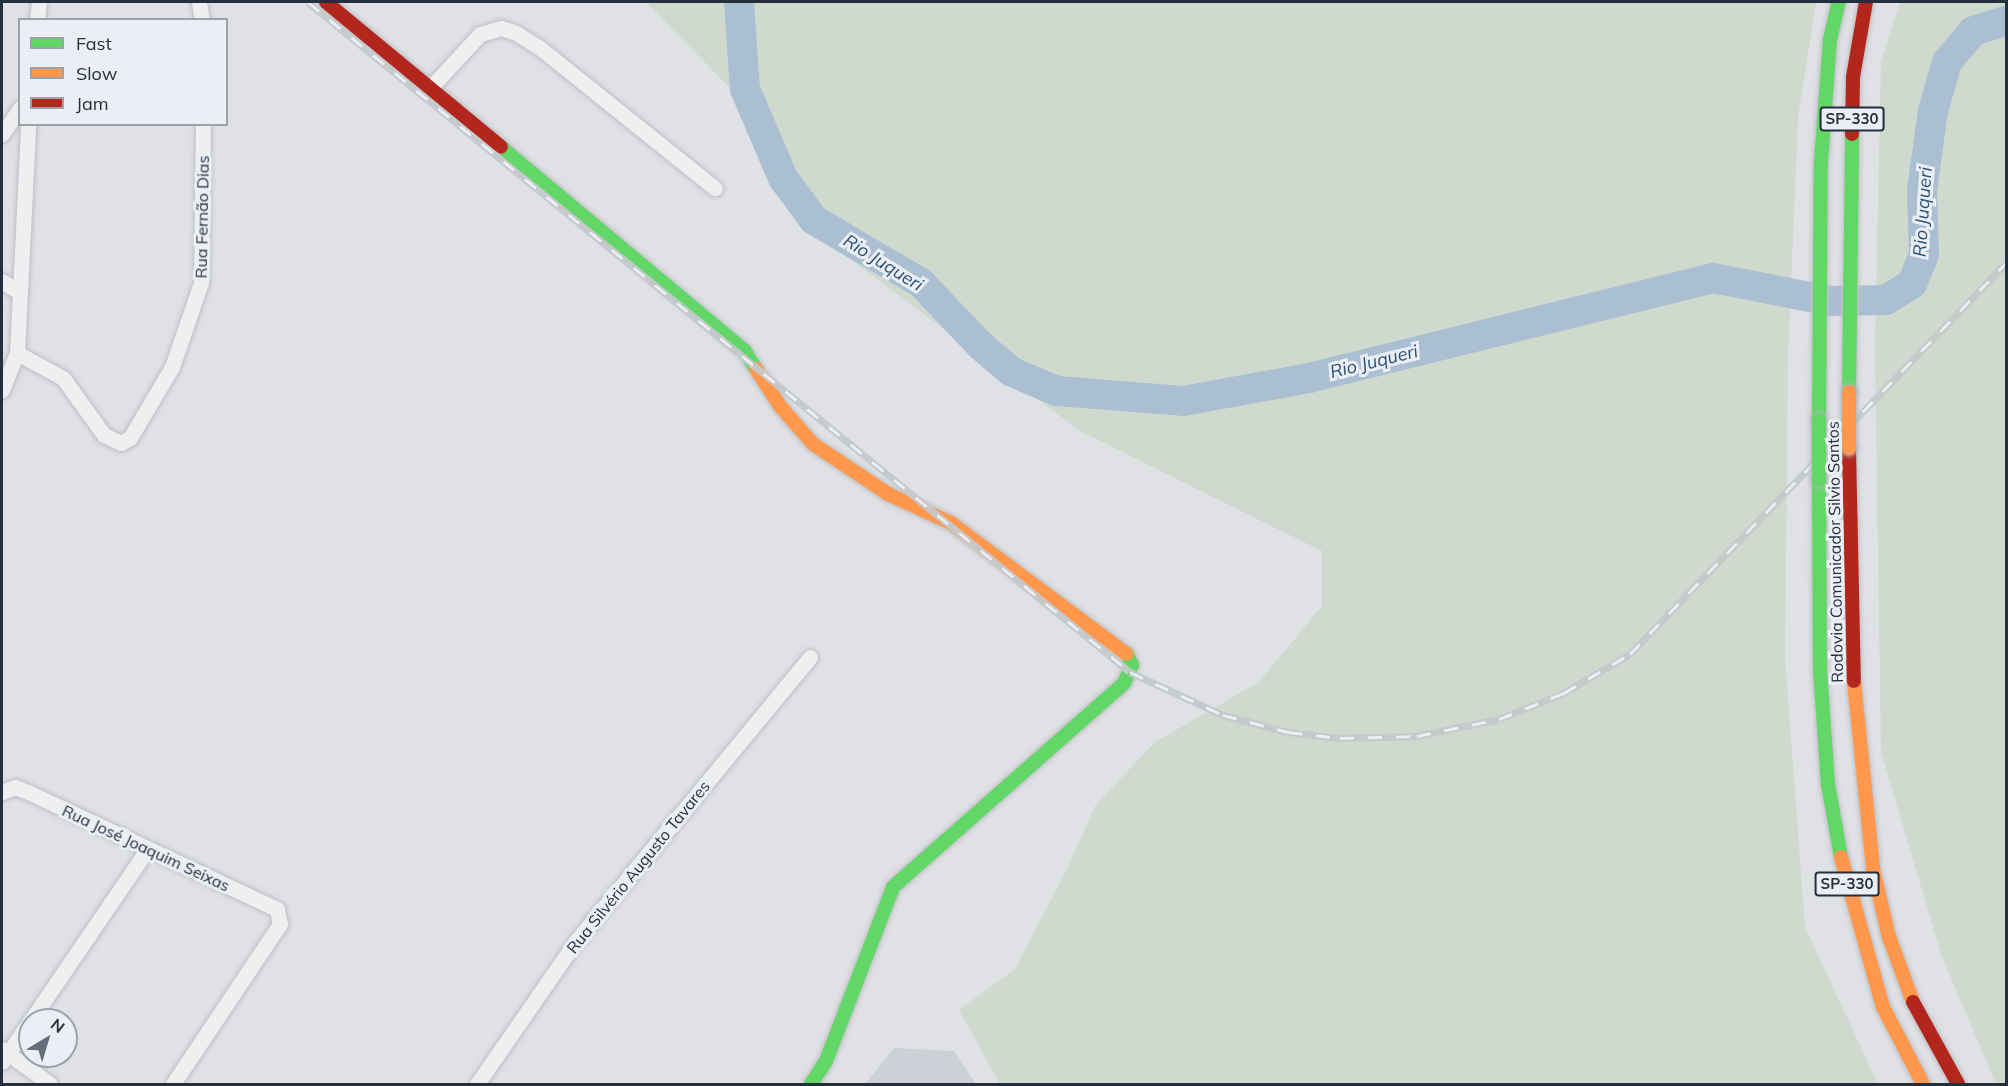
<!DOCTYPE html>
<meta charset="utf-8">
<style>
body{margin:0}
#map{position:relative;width:2008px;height:1086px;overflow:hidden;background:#dfe1e4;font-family:Mulish,sans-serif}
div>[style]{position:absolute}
.built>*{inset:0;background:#ccd1d8}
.green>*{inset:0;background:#d0d9ce}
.river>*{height:30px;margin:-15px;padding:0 15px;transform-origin:15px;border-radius:15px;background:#aabfd2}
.roads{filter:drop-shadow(0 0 2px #bdbfc2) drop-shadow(0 0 2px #bdbfc2)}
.street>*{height:15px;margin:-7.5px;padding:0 7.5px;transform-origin:7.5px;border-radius:7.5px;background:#edeff1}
.fast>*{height:14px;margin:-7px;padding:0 7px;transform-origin:7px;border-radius:7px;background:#63d668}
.slow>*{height:14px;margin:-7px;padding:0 7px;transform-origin:7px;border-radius:7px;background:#ff974d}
.jam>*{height:14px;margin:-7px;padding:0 7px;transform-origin:7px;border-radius:7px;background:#b3261e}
.rail>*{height:7px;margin-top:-3.5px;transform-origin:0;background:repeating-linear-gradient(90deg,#ebeff5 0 14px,#c6c9cc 0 28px);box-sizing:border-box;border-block:2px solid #c6c9cc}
.bridges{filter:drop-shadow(0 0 2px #b1b4b9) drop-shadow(0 0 2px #b1b4b9)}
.fast-bridge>*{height:14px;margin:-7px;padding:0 7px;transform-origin:7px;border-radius:7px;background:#63d668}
.slow-bridge>*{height:14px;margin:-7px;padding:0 7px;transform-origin:7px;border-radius:7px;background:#ff974d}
span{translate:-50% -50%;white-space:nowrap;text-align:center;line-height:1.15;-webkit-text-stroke:6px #ebeff5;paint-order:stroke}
.shield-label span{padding:2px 4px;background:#ebeff5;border:2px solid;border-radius:4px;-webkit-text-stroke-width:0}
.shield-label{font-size:15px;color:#242f3e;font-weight:700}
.street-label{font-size:16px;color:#242f3e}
.water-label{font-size:18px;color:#2c5075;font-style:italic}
.frame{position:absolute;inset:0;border:3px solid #242f3e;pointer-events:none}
.legend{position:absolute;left:18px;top:18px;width:210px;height:108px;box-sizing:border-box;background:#ebeff5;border:2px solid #9ba2ac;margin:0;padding:8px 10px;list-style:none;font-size:18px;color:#242f3e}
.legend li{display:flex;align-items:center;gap:12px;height:30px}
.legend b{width:30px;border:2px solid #9ba2ac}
.north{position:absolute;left:18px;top:1008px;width:60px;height:60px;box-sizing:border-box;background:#ebeff5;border:2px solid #9ba2ac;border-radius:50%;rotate:38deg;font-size:16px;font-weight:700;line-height:24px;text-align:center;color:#242f3e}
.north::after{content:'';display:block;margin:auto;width:21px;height:27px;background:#656d78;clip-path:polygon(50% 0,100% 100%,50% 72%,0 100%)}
</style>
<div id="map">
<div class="built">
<i style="clip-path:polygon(894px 1048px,954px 1051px,976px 1084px,865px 1084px)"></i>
</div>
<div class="green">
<i style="clip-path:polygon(646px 2px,1816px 2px,1798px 118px,1788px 357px,1785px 657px,1805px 927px,1878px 1084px,1000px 1084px,959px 1010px,1015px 969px,1068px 867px,1095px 806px,1155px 742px,1259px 682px,1322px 606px,1322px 551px,1080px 431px,806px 226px,731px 89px)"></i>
<i style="clip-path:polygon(1900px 2px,2006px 2px,2006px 1084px,1996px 1084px,1942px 957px,1881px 752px,1875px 349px,1881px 62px)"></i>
</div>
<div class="river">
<i style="left:739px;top:2px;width:87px;rotate:86.1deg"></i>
<i style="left:745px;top:89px;width:97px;rotate:66.9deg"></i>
<i style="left:783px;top:178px;width:52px;rotate:53.6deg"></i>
<i style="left:814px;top:220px;width:124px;rotate:30.5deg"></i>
<i style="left:921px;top:283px;width:87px;rotate:46.4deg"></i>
<i style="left:981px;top:346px;width:40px;rotate:40deg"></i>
<i style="left:1012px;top:372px;width:49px;rotate:22.9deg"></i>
<i style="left:1057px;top:391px;width:126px;rotate:4.5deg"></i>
<i style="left:1183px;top:401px;width:128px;rotate:-10.3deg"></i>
<i style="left:1309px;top:378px;width:416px;rotate:-13.9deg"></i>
<i style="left:1713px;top:278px;width:119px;rotate:11.1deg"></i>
<i style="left:1830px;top:301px;width:56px;rotate:-1deg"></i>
<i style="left:1886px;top:300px;width:31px;rotate:-32deg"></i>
<i style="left:1912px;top:284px;width:32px;rotate:-68deg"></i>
<i style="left:1924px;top:254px;width:64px;rotate:-91.8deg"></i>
<i style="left:1922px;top:190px;width:80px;rotate:-82.1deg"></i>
<i style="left:1933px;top:111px;width:51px;rotate:-74.1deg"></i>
<i style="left:1947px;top:62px;width:40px;rotate:-50deg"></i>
<i style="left:1973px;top:31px;width:34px;rotate:-17deg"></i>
</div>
<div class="roads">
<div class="street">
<i style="left:199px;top:2px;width:18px;rotate:81deg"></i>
<i style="left:37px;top:20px;width:18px;rotate:-84deg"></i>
<i style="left:431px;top:87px;width:72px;rotate:-47.2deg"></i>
<i style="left:480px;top:34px;width:22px;rotate:-16deg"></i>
<i style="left:501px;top:28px;width:16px;rotate:18deg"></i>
<i style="left:516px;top:33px;width:28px;rotate:32deg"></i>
<i style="left:540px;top:48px;width:224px;rotate:38.7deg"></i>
<i style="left:2px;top:134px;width:32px;rotate:-55deg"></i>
<i style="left:2px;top:281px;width:20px;rotate:33deg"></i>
<i style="left:17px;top:353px;width:52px;rotate:28.5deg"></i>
<i style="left:63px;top:378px;width:70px;rotate:54.3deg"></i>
<i style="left:104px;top:435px;width:19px;rotate:25deg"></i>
<i style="left:121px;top:443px;width:10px;rotate:-29deg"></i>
<i style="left:130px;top:438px;width:82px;rotate:-59.4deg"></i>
<i style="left:172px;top:367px;width:89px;rotate:-71deg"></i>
<i style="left:201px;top:283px;width:159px;rotate:-89.3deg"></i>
<i style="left:2px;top:390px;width:40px;rotate:-68deg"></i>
<i style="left:17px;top:353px;width:229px;rotate:-87.2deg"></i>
<i style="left:2px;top:792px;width:14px;rotate:-21deg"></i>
<i style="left:15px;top:787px;width:14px;rotate:21deg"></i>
<i style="left:28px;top:792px;width:275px;rotate:25.2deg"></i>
<i style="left:277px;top:909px;width:15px;rotate:79deg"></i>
<i style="left:280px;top:924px;width:192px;rotate:123.8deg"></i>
<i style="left:31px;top:1020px;width:206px;rotate:-55.7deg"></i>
<i style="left:2px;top:1049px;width:59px;rotate:36.1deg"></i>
<i style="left:2px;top:1062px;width:50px;rotate:-55.7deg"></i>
<i style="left:477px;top:1084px;width:174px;rotate:-55.3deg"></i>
<i style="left:576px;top:941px;width:368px;rotate:-50.5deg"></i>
</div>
<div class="fast">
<i style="left:501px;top:147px;width:317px;rotate:39.9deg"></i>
<i style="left:744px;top:350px;width:22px;rotate:58deg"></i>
<i style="left:1849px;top:392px;width:258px;rotate:-89.3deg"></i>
<i style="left:1819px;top:420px;width:258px;rotate:-89.6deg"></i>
<i style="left:1821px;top:162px;width:122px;rotate:-85.8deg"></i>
<i style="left:1830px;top:40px;width:39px;rotate:-77deg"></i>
<i style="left:1819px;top:480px;width:190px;rotate:89.7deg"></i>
<i style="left:1820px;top:670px;width:114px;rotate:86deg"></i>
<i style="left:1828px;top:784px;width:74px;rotate:79.9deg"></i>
<i style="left:811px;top:1084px;width:27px;rotate:-57deg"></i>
<i style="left:826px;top:1061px;width:186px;rotate:-68.9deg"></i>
<i style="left:893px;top:887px;width:308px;rotate:-41.4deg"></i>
<i style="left:1124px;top:683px;width:20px;rotate:-66deg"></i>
<i style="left:1132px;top:665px;width:12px;rotate:-114deg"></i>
</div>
<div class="slow">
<i style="left:756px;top:369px;width:44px;rotate:57deg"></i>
<i style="left:780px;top:406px;width:50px;rotate:49deg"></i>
<i style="left:813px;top:444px;width:90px;rotate:33.7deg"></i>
<i style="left:888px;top:494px;width:69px;rotate:24.7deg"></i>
<i style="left:951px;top:523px;width:219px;rotate:36.7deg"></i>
<i style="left:1854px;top:681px;width:189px;rotate:84.2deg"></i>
<i style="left:1873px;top:869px;width:70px;rotate:76.8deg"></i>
<i style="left:1889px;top:937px;width:69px;rotate:69.7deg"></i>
<i style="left:1841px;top:857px;width:156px;rotate:74.4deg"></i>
<i style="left:1883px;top:1007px;width:87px;rotate:62.5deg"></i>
</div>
<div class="jam">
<i style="left:326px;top:2px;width:227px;rotate:39.6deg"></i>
<i style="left:1852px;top:134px;width:57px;rotate:-89deg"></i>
<i style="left:1853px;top:77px;width:76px;rotate:-80.2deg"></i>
<i style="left:1849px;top:448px;width:233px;rotate:88.8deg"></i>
<i style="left:1913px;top:1002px;width:94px;rotate:61.2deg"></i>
</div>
</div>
<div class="rail">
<i style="left:308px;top:2px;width:1060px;rotate:39.18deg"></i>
<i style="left:1130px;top:672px;width:102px;rotate:24.8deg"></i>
<i style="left:1223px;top:715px;width:67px;rotate:14.7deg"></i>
<i style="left:1288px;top:732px;width:52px;rotate:6.6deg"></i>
<i style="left:1340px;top:738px;width:77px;rotate:-1.5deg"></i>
<i style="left:1417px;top:736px;width:84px;rotate:-11.7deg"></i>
<i style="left:1499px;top:719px;width:70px;rotate:-21.8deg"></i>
<i style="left:1564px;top:693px;width:77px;rotate:-30.6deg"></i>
<i style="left:1630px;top:654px;width:542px;rotate:-46.12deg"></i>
</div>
<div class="bridges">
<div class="fast-bridge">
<i style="left:1819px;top:420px;width:60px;rotate:90deg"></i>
</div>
<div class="slow-bridge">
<i style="left:1849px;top:392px;width:56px;rotate:90deg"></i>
</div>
</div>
<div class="shield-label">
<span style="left:1852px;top:119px">SP-330</span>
<span style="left:1847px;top:884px">SP-330</span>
</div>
<div class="street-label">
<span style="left:202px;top:217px;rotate:-89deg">Rua Fernão Dias</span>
<span style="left:1835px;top:552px;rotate:-91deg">Rodovia Comunicador Silvio Santos</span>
<span style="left:146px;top:848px;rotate:25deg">Rua José Joaquim Seixas</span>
<span style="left:638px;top:867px;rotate:-51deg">Rua Silvério Augusto Tavares</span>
</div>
<div class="water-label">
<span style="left:1923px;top:212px;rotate:-86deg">Rio Juqueri</span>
<span style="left:883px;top:263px;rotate:32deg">Rio Juqueri</span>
<span style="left:1374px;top:362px;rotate:-14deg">Rio Juqueri</span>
</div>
<div class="frame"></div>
<ul class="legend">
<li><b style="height:8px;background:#63d668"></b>Fast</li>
<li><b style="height:8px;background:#ff974d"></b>Slow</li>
<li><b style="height:8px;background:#b3261e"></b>Jam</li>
</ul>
<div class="north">N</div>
</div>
